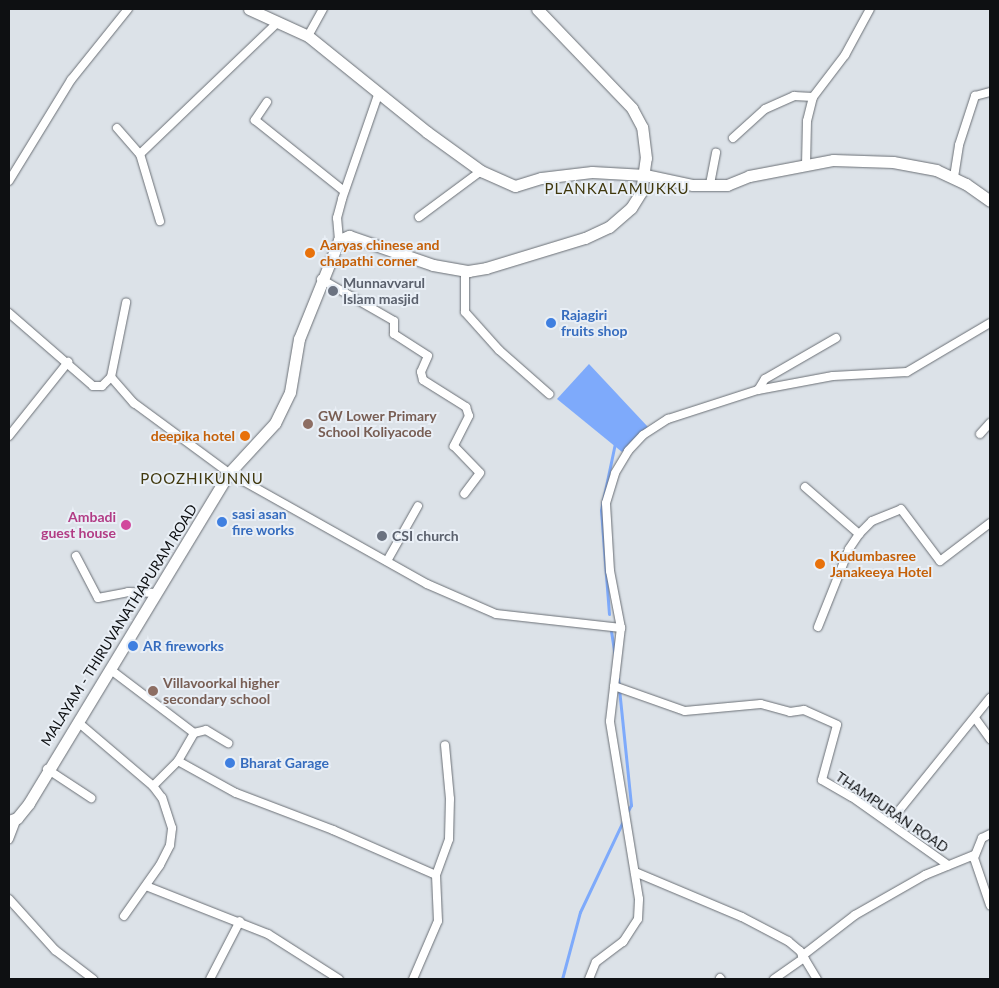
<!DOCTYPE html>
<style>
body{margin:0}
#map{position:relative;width:999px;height:988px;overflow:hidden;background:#dce2e8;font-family:Lato,sans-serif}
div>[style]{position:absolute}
.water>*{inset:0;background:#7eaafb}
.stream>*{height:3px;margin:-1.5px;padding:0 1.5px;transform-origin:1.5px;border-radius:1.5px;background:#7eaafb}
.roads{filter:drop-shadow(0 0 1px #6a6f75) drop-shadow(0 0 1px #6a6f75)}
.street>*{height:8px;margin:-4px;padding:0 4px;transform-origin:4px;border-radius:4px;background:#fff}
.secondary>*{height:11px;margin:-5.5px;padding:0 5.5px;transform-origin:5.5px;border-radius:5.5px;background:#fff}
.dots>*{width:14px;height:14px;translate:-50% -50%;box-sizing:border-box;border:2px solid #e9eff6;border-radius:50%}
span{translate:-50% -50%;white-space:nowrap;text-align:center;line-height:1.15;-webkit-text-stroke:4px #e9eff6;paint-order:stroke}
.food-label{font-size:14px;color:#c56008;font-weight:700}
.left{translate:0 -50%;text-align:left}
.right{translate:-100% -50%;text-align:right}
.worship-label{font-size:14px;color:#5b616d;font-weight:700}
.shop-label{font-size:14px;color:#366cbe;font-weight:700}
.education-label{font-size:14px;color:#785e54;font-weight:700}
.hotel-label{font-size:14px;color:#b23c85;font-weight:700}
.street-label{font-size:14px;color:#0e1012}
.neighbourhood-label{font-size:15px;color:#40380d;letter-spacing:1px}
.frame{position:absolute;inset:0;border:10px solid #0e1012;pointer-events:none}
</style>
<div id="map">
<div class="water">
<i style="clip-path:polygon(589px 364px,648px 427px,622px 452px,557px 399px)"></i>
</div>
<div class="stream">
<i style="left:609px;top:614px;width:104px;rotate:-94.4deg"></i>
<i style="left:601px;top:510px;width:68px;rotate:-78.2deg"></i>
<i style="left:611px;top:631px;width:25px;rotate:81deg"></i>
<i style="left:618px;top:679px;width:127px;rotate:84.1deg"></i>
<i style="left:631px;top:805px;width:10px;rotate:119deg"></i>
<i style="left:562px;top:979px;width:69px;rotate:-75deg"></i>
<i style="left:580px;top:912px;width:103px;rotate:-64.7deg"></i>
</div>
<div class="roads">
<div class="street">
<i style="left:308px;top:36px;width:31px;rotate:-61deg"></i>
<i style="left:267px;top:102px;width:22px;rotate:124deg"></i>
<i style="left:255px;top:120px;width:114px;rotate:38.6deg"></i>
<i style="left:117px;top:128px;width:35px;rotate:49deg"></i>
<i style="left:140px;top:154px;width:190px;rotate:-43.7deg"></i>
<i style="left:733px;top:138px;width:43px;rotate:-42.2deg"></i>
<i style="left:765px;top:109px;width:32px;rotate:-24deg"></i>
<i style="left:794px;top:96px;width:19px;rotate:3deg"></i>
<i style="left:140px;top:154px;width:70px;rotate:73.4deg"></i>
<i style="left:806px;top:165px;width:44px;rotate:-88.7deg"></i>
<i style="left:807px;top:121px;width:25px;rotate:-76deg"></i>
<i style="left:813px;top:97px;width:53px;rotate:-52.7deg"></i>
<i style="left:845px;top:55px;width:52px;rotate:-61.5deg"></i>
<i style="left:954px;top:177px;width:32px;rotate:-81deg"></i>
<i style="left:959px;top:145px;width:52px;rotate:-71.9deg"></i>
<i style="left:975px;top:96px;width:16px;rotate:-15deg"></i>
<i style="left:9px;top:181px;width:119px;rotate:-58.5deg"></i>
<i style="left:71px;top:80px;width:91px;rotate:-51.2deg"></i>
<i style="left:710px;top:184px;width:32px;rotate:-79deg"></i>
<i style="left:419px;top:217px;width:77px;rotate:-36.6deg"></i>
<i style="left:339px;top:240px;width:22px;rotate:-95deg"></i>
<i style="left:337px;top:218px;width:20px;rotate:-75deg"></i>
<i style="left:342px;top:199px;width:110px;rotate:-70.9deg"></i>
<i style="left:465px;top:270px;width:42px;rotate:90deg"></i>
<i style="left:465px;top:312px;width:51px;rotate:48.2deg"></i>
<i style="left:499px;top:350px;width:67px;rotate:41.3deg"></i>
<i style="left:321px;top:279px;width:84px;rotate:29.9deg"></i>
<i style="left:394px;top:321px;width:13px;rotate:90deg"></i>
<i style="left:394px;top:334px;width:40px;rotate:32.9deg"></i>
<i style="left:428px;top:356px;width:17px;rotate:114deg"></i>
<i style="left:421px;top:372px;width:8px;rotate:76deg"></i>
<i style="left:423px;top:380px;width:51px;rotate:32.1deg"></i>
<i style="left:466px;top:407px;width:9px;rotate:72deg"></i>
<i style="left:469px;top:416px;width:34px;rotate:117deg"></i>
<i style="left:454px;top:446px;width:37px;rotate:46deg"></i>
<i style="left:480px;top:473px;width:26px;rotate:127deg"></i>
<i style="left:9px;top:313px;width:111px;rotate:41deg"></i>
<i style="left:93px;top:386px;width:9px"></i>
<i style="left:102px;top:386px;width:13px;rotate:-45deg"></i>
<i style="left:111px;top:377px;width:35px;rotate:49deg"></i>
<i style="left:134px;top:403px;width:118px;rotate:36.4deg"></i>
<i style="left:229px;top:473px;width:227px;rotate:29.3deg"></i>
<i style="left:427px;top:584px;width:75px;rotate:23.5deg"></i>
<i style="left:496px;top:614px;width:126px;rotate:6.4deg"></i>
<i style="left:111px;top:377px;width:76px;rotate:-78.5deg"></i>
<i style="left:758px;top:390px;width:13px;rotate:-58deg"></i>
<i style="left:765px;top:379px;width:82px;rotate:-30deg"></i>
<i style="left:980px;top:434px;width:15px;rotate:-48deg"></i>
<i style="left:9px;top:436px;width:95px;rotate:-51.4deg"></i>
<i style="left:805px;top:487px;width:72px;rotate:41deg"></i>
<i style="left:76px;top:556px;width:47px;rotate:62.4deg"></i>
<i style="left:98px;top:598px;width:31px;rotate:-11deg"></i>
<i style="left:128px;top:592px;width:29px;rotate:2deg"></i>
<i style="left:387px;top:561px;width:63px;rotate:-60.6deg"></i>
<i style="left:818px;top:627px;width:84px;rotate:-68.3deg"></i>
<i style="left:849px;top:549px;width:18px;rotate:-56deg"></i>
<i style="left:859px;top:534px;width:18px;rotate:-45deg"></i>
<i style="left:872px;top:521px;width:31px;rotate:-22deg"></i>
<i style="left:901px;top:509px;width:65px;rotate:53.1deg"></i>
<i style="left:940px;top:561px;width:63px;rotate:-37.2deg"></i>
<i style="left:111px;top:670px;width:104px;rotate:37.2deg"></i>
<i style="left:614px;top:686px;width:75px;rotate:19.4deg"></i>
<i style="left:685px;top:711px;width:76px;rotate:-5.3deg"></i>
<i style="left:761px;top:704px;width:30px;rotate:15deg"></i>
<i style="left:790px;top:712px;width:14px;rotate:-8deg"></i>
<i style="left:804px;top:710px;width:36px;rotate:24deg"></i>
<i style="left:837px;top:725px;width:57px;rotate:105.3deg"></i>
<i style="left:822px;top:780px;width:34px;rotate:30deg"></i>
<i style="left:852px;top:797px;width:118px;rotate:35.3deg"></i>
<i style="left:975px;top:718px;width:26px;rotate:54deg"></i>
<i style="left:79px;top:723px;width:97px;rotate:40.4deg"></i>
<i style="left:153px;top:786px;width:35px;rotate:-45deg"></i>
<i style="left:178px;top:761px;width:66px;rotate:28.9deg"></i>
<i style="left:236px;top:793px;width:104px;rotate:20.9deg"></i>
<i style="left:333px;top:830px;width:112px;rotate:23.6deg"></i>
<i style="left:436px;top:875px;width:38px;rotate:-70deg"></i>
<i style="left:449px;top:839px;width:40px;rotate:-88.6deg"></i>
<i style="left:450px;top:799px;width:54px;rotate:-95.3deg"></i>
<i style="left:178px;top:761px;width:32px;rotate:-60deg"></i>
<i style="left:194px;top:733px;width:12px;rotate:-14deg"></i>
<i style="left:206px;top:730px;width:26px;rotate:31deg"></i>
<i style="left:47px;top:769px;width:53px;rotate:33.4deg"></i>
<i style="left:889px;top:823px;width:161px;rotate:-51.1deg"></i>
<i style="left:990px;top:834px;width:9px;rotate:153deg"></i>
<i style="left:982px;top:838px;width:22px;rotate:112deg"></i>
<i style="left:974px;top:858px;width:50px;rotate:71.2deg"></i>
<i style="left:9px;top:839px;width:22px;rotate:-69deg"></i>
<i style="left:635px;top:872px;width:116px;rotate:22.8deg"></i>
<i style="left:742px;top:917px;width:52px;rotate:27.6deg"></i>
<i style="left:788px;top:941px;width:16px;rotate:40deg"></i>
<i style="left:800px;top:951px;width:33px;rotate:59deg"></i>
<i style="left:146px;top:886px;width:131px;rotate:21.5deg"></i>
<i style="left:268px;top:934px;width:84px;rotate:32.4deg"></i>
<i style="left:9px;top:899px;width:69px;rotate:48deg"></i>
<i style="left:55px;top:950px;width:48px;rotate:37.3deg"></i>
<i style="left:124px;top:916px;width:62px;rotate:-54.8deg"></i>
<i style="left:160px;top:865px;width:22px;rotate:-63deg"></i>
<i style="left:170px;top:845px;width:17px;rotate:-83deg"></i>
<i style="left:172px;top:828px;width:32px;rotate:-108deg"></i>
<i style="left:162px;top:798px;width:15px;rotate:-127deg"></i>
<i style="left:802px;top:956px;width:67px;rotate:-37.7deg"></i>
<i style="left:855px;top:915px;width:81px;rotate:-29.7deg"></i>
<i style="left:925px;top:875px;width:53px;rotate:-22.2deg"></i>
<i style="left:720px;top:978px;width:1px;rotate:45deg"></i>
<i style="left:210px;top:979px;width:65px;rotate:-62.7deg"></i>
<i style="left:413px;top:979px;width:63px;rotate:-66.7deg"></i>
<i style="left:438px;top:921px;width:46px;rotate:-92.5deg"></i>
<i style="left:589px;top:979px;width:18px;rotate:-68deg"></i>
<i style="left:596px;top:962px;width:34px;rotate:-37deg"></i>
<i style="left:623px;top:942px;width:27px;rotate:-57deg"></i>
<i style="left:638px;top:919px;width:20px;rotate:-87deg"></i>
<i style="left:639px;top:899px;width:180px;rotate:-99.3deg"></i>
<i style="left:610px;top:721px;width:94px;rotate:-83.3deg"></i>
<i style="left:621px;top:628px;width:58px;rotate:-100.9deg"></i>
<i style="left:610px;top:571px;width:68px;rotate:-93.4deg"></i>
<i style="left:606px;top:503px;width:31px;rotate:-73deg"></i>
<i style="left:615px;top:473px;width:26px;rotate:-59deg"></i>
<i style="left:628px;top:451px;width:22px;rotate:-47deg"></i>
<i style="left:643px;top:435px;width:30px;rotate:-33deg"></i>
<i style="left:668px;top:419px;width:95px;rotate:-17.9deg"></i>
<i style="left:758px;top:390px;width:76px;rotate:-10.6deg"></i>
<i style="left:833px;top:376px;width:74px;rotate:-3.1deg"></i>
<i style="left:907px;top:372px;width:96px;rotate:-30.6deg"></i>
<i style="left:774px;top:979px;width:37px;rotate:-35deg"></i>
</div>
<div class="secondary">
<i style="left:249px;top:9px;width:65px;rotate:24.6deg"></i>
<i style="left:308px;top:36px;width:153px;rotate:38.9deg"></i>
<i style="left:427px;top:132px;width:67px;rotate:35.8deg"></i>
<i style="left:481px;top:171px;width:37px;rotate:24deg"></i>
<i style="left:515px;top:186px;width:27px;rotate:-17deg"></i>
<i style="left:541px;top:178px;width:51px;rotate:-6.7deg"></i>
<i style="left:592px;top:172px;width:53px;rotate:3.2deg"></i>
<i style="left:645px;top:175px;width:49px;rotate:11.8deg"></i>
<i style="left:693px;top:185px;width:34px"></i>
<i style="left:727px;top:185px;width:24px;rotate:-22deg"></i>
<i style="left:749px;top:176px;width:86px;rotate:-10.8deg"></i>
<i style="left:833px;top:160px;width:60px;rotate:1.9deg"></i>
<i style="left:893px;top:162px;width:44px;rotate:10.5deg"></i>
<i style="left:936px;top:170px;width:33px;rotate:25deg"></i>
<i style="left:966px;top:184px;width:29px;rotate:35deg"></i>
<i style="left:9px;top:821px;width:9px;rotate:-21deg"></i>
<i style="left:17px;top:818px;width:19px;rotate:-51deg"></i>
<i style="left:29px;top:803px;width:386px;rotate:-58.8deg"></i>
<i style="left:229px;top:473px;width:68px;rotate:-47.4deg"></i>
<i style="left:275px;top:423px;width:34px;rotate:-64deg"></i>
<i style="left:290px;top:392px;width:54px;rotate:-80.4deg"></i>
<i style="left:299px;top:339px;width:107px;rotate:-68deg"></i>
<i style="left:339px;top:240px;width:11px;rotate:-22deg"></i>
<i style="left:349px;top:236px;width:89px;rotate:19deg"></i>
<i style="left:433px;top:265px;width:36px;rotate:10deg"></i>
<i style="left:468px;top:271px;width:18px;rotate:-9deg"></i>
<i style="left:486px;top:268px;width:103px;rotate:-16.9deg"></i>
<i style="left:585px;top:238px;width:26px;rotate:-25deg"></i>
<i style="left:609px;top:227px;width:29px;rotate:-41deg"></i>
<i style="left:631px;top:208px;width:19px;rotate:-58deg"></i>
<i style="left:641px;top:192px;width:34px;rotate:-82deg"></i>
<i style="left:646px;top:158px;width:31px;rotate:-97deg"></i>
<i style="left:642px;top:127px;width:21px;rotate:-118deg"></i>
<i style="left:632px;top:108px;width:137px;rotate:-133.8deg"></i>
</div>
</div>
<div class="dots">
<i style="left:310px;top:253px;background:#e8710a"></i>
<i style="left:333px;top:291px;background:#6b7280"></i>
<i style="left:551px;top:323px;background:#3f7fe0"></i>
<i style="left:308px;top:424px;background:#8d6e63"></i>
<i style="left:245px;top:436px;background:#e8710a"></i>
<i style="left:222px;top:522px;background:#3f7fe0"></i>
<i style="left:126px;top:525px;background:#d1479c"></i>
<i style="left:382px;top:536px;background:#6b7280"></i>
<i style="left:820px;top:564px;background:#e8710a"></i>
<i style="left:133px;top:646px;background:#3f7fe0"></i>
<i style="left:153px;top:691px;background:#8d6e63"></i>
<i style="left:230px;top:763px;background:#3f7fe0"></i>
</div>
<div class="food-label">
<span class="left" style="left:320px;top:253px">Aaryas chinese and<br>chapathi corner</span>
<span class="right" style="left:235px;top:436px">deepika hotel</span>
<span class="left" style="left:830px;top:564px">Kudumbasree<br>Janakeeya Hotel</span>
</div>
<div class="worship-label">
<span class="left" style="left:343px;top:291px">Munnavvarul<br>Islam masjid</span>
<span class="left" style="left:392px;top:536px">CSI church</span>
</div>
<div class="shop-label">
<span class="left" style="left:561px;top:323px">Rajagiri<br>fruits shop</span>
<span class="left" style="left:232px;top:522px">sasi asan<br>fire works</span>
<span class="left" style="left:143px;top:646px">AR fireworks</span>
<span class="left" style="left:240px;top:763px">Bharat Garage</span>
</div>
<div class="education-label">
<span class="left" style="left:318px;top:424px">GW Lower Primary<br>School Koliyacode</span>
<span class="left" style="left:163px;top:691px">Villavoorkal higher<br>secondary school</span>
</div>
<div class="hotel-label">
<span class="right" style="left:116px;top:525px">Ambadi<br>guest house</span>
</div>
<div class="street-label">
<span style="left:119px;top:625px;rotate:-58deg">MALAYAM - THIRUVANATHAPURAM ROAD</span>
<span style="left:892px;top:812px;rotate:34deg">THAMPURAN ROAD</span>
</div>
<div class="neighbourhood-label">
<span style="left:617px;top:189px">PLANKALAMUKKU</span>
<span style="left:202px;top:479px">POOZHIKUNNU</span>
</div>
<div class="frame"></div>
</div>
